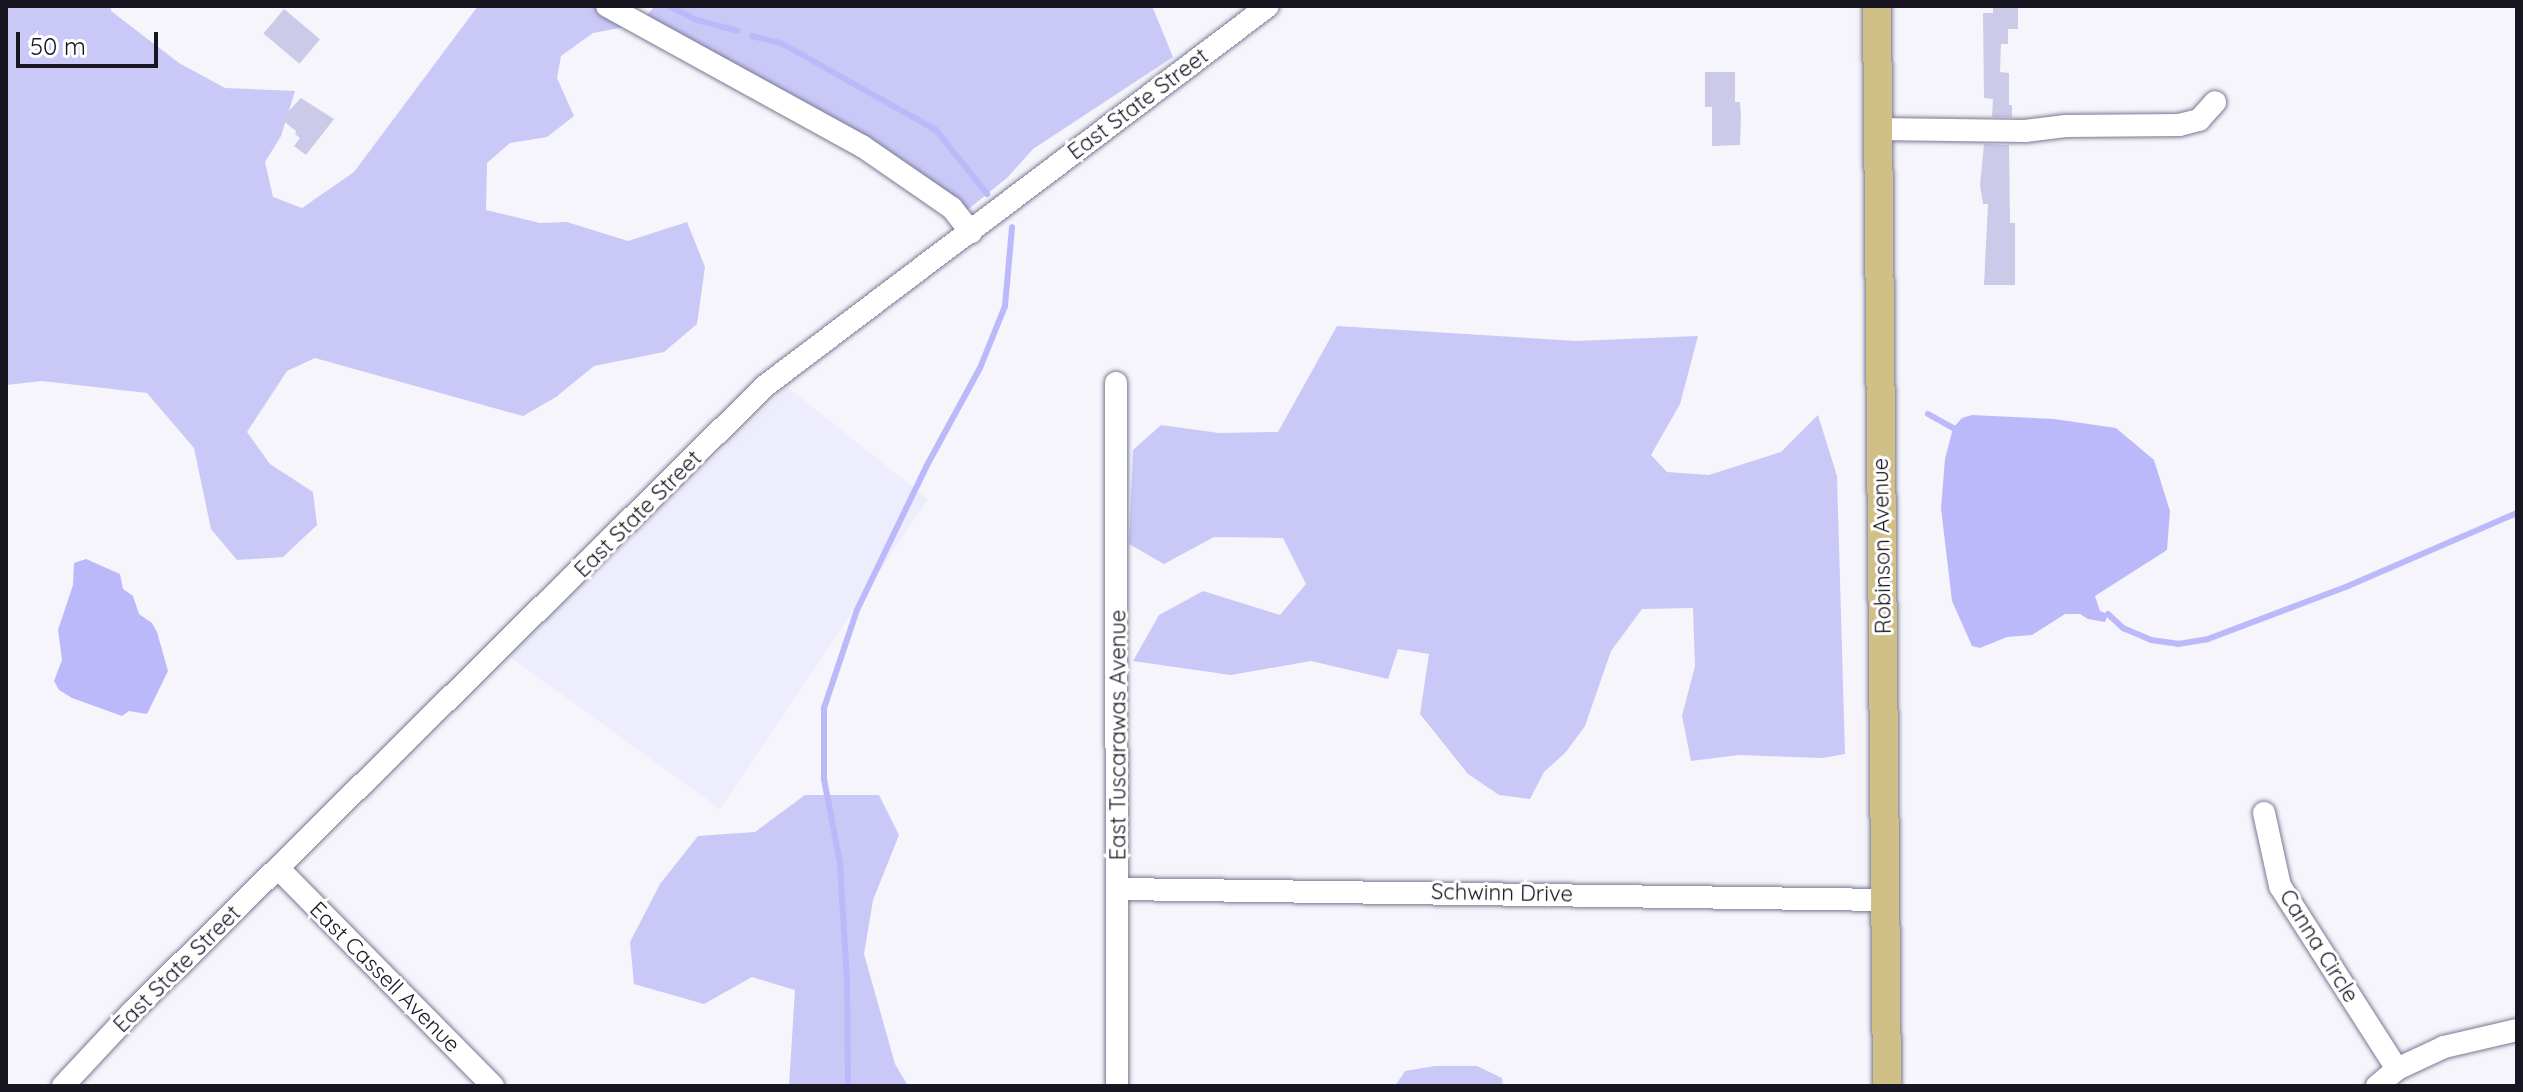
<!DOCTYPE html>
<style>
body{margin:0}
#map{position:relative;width:2523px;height:1092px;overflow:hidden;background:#f5f5fb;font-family:Quicksand,sans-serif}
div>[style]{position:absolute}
.built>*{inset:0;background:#ededfd}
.green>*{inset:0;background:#cac8f7}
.water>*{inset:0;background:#bcb9fa}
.stream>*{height:6px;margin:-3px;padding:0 3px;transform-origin:3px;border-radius:3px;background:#bcb9fa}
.building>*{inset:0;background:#cbcbe9;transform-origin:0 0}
.roads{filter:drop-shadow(0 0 2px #797994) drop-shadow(0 0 2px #797994)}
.minor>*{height:22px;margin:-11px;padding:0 11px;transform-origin:11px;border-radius:11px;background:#fff}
.major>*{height:28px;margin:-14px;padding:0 14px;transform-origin:14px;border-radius:14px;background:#d1bf88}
span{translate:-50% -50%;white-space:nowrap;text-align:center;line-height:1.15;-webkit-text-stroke:6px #fff;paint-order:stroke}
.street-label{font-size:22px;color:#171621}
.frame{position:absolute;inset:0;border:8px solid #171621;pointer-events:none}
.scale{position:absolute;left:16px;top:32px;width:142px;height:36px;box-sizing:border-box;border:4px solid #171621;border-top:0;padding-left:10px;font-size:24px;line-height:28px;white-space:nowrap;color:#171621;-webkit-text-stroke:6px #fff;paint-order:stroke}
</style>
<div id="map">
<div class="built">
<i style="clip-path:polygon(787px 387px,928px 499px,720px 809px,509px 656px)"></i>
</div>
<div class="green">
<i style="clip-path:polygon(6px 6px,111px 6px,111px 11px,179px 63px,225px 88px,295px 91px,281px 136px,265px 162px,273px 197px,302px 208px,354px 172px,478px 6px,607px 6px,640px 23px,655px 6px,1152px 6px,1173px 57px,1033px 149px,1008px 177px,960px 216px,640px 24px,593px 33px,561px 56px,557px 78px,574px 116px,547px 137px,510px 143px,487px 163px,486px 210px,540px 223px,567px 222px,628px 241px,687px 222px,705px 267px,697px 324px,664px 352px,594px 366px,556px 397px,523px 416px,315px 358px,287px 371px,247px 432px,270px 464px,313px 492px,317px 525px,283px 557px,237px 560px,211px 529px,194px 448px,147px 393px,42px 381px,6px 385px)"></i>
<i style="clip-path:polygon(1337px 326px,1576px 341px,1698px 336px,1680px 404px,1651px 455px,1667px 472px,1709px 475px,1781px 452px,1818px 415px,1837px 476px,1845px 754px,1822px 758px,1739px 755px,1691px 761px,1682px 716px,1695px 666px,1693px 608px,1642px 609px,1611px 651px,1585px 726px,1566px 752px,1544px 772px,1530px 799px,1499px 795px,1468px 774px,1420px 714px,1429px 654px,1398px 649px,1388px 679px,1311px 661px,1231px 675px,1133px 661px,1159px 615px,1203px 591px,1280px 615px,1306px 584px,1283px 538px,1214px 537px,1164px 564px,1129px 544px,1133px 450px,1161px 425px,1219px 433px,1278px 432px)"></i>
<i style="clip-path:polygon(805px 795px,879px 795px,899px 835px,873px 900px,864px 954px,895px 1064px,908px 1086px,789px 1086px,795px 990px,752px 977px,704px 1004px,634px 984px,630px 942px,660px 884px,698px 836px,755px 832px)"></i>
<i style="clip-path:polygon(1435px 1066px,1477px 1066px,1502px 1078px,1503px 1086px,1395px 1086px,1405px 1071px)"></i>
</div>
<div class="water">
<i style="clip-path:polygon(1972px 415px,2054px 419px,2116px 428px,2154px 460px,2170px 511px,2167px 550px,2095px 596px,2100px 611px,2108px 614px,2105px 622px,2088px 619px,2080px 614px,2065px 614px,2032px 635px,2007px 637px,1980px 648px,1972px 646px,1952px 601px,1941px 508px,1945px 459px,1953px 428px,1962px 418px)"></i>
<i style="clip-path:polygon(86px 559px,120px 574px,123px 589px,133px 596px,139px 614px,152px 623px,157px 632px,168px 671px,147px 714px,129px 711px,122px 716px,72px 698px,59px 690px,54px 681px,62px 660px,58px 630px,73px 585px,74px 563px)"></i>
</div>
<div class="stream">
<i style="left:669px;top:6px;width:31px;rotate:27deg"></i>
<i style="left:697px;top:20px;width:42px;rotate:15deg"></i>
<i style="left:752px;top:36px;width:30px;rotate:14deg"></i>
<i style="left:781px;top:43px;width:178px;rotate:29.3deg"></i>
<i style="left:936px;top:130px;width:82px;rotate:51.4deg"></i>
<i style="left:1928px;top:414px;width:29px;rotate:29deg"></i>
<i style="left:2108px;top:614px;width:21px;rotate:43deg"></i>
<i style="left:2123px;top:628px;width:30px;rotate:23deg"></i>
<i style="left:2151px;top:640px;width:27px;rotate:8deg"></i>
<i style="left:2178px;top:644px;width:30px;rotate:-9deg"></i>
<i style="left:2208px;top:639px;width:150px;rotate:-20.7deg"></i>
<i style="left:2348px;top:586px;width:184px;rotate:-23.4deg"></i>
<i style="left:848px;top:1086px;width:105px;rotate:-90.5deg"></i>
<i style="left:847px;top:981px;width:118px;rotate:-93.4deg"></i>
<i style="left:840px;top:863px;width:86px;rotate:-100.8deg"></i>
<i style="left:824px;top:779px;width:71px;rotate:-90deg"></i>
<i style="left:824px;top:708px;width:103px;rotate:-71.4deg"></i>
<i style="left:857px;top:610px;width:159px;rotate:-64.2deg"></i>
<i style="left:926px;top:467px;width:113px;rotate:-61.4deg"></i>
<i style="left:980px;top:368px;width:67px;rotate:-68deg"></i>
<i style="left:1005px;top:306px;width:79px;rotate:-84.9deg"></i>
</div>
<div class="building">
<i style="clip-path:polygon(1993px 6px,2018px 6px,2018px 29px,2008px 29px,2008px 44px,2001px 44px,2000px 72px,2009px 73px,2009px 105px,2012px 105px,2012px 117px,1992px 117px,1993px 99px,1984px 98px,1983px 13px,1993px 13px)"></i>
<i style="left:284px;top:9px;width:47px;height:32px;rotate:40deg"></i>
<i style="clip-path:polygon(1705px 72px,1735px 72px,1735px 102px,1740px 102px,1741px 118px,1740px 145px,1712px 146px,1712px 107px,1705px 107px)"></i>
<i style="clip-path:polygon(301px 98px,334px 119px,306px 155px,294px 146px,300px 138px,295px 134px,296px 131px,281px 119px)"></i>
<i style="clip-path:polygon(1984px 144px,2009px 145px,2010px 223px,2015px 223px,2015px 285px,1984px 285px,1988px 204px,1983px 204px,1980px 185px)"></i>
</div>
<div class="roads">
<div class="minor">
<i style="left:607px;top:6px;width:291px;rotate:28.8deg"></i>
<i style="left:862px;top:146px;width:109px;rotate:34.6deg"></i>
<i style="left:952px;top:208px;width:31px;rotate:52deg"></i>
<i style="left:1878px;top:129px;width:147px;rotate:0.8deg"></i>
<i style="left:2025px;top:131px;width:41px;rotate:-7deg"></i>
<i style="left:2066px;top:126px;width:113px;rotate:-0.5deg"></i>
<i style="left:2179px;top:125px;width:21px;rotate:-14deg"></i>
<i style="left:2199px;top:120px;width:24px;rotate:-48deg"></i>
<i style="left:1116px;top:383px;width:703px;rotate:89.92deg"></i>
<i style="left:2264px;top:813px;width:75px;rotate:77.6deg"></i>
<i style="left:2280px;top:886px;width:217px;rotate:57.4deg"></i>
<i style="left:278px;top:868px;width:306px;rotate:45.4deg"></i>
<i style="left:1118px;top:889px;width:768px;rotate:0.82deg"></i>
<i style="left:63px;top:1086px;width:101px;rotate:-47deg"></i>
<i style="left:132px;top:1012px;width:890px;rotate:-44.68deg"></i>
<i style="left:765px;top:386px;width:630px;rotate:-37.07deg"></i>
<i style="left:2377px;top:1086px;width:26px;rotate:-40deg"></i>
<i style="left:2397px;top:1069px;width:52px;rotate:-25.1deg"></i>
<i style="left:2444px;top:1047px;width:75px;rotate:-13.1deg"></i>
</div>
<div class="major">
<i style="left:1877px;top:6px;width:1080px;rotate:89.47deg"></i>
</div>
</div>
<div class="street-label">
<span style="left:1138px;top:104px;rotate:-37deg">East State Street</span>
<span style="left:638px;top:514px;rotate:-45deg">East State Street</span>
<span style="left:1882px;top:546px;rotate:-91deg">Robinson Avenue</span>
<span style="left:1118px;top:735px;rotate:-90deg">East Tuscarawas Avenue</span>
<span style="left:1502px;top:893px;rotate:1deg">Schwinn Drive</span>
<span style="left:2319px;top:946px;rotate:58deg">Canna Circle</span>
<span style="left:177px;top:969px;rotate:-45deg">East State Street</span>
<span style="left:385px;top:977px;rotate:45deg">East Cassell Avenue</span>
</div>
<div class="frame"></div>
<div class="scale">50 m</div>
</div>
